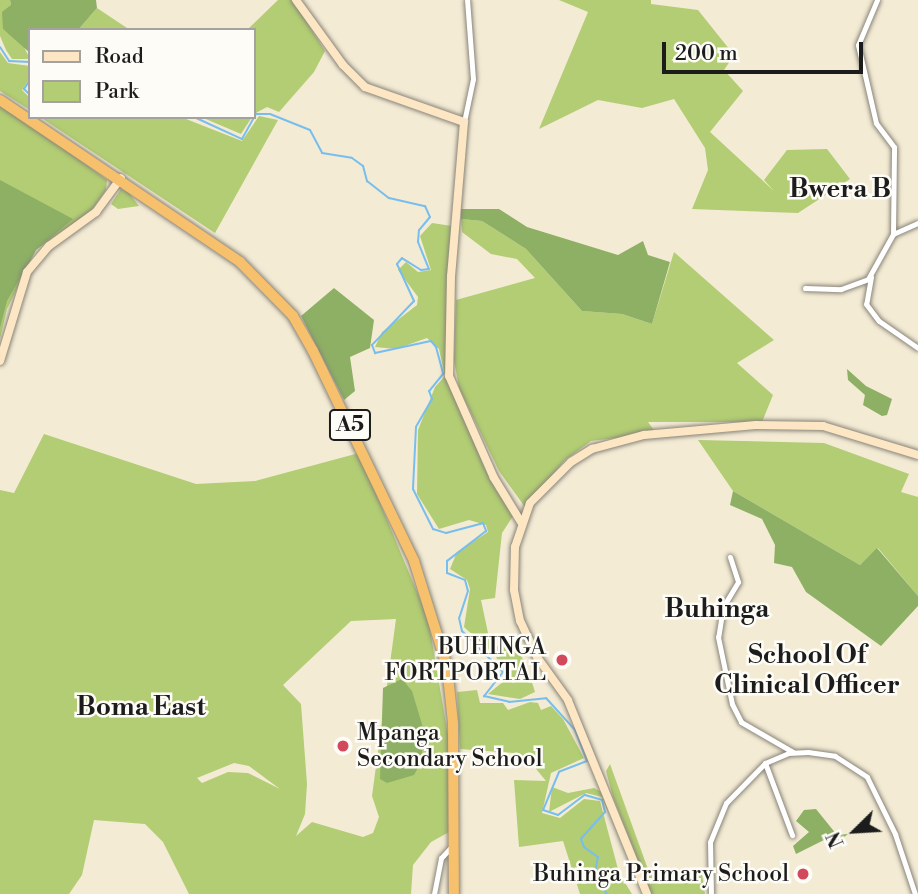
<!DOCTYPE html>
<style>
body{margin:0}
#map{position:relative;width:918px;height:894px;overflow:hidden;background:#f4ebd5;font-family:"Libre Bodoni",serif}
div>[style]{position:absolute}
.green>*{inset:0;background:#b2cd73}
.forest>*{inset:0;background:#8db065}
.stream>*{height:2px;margin:-1px;padding:0 1px;transform-origin:1px;border-radius:1px;background:#77beee}
.roads{filter:drop-shadow(0 0 2px #888478) drop-shadow(0 0 2px #888478)}
.street>*{height:5px;margin:-2.5px;padding:0 2.5px;transform-origin:2.5px;border-radius:2.5px;background:#fff}
.secondary>*{height:8px;margin:-4px;padding:0 4px;transform-origin:4px;border-radius:4px;background:#fce6c4}
.highway>*{height:10px;margin:-5px;padding:0 5px;transform-origin:5px;border-radius:5px;background:#f7c06c}
.dots>*{width:19px;height:19px;translate:-50% -50%;box-sizing:border-box;border:4px solid #fdfcf7;border-radius:50%}
span{translate:-50% -50%;white-space:nowrap;text-align:center;line-height:1.15;-webkit-text-stroke:5px #fdfcf7;paint-order:stroke}
.shield-label span{padding:2px 5px;background:#fdfcf7;border:2px solid;border-radius:5px;-webkit-text-stroke-width:0}
.shield-label{font-size:21px;color:#1c1c1c;font-weight:700}
.poi-label{font-size:23px;color:#1c1c1c}
.right{translate:-100% -50%;text-align:right}
.left{translate:0 -50%;text-align:left}
.quarter-label{font-size:26px;color:#1c1c1c;font-weight:700}
.legend{position:absolute;left:28px;top:28px;width:228px;height:91px;box-sizing:border-box;background:#fdfcf7;border:2px solid #a3a29f;margin:0;padding:9px 12px;list-style:none;font-size:21px;color:#1c1c1c}
.legend li{display:flex;align-items:center;gap:14px;height:35px}
.legend b{width:35px;border:2px solid #a3a29f}
.north{position:absolute;left:820px;top:796px;width:70px;height:70px;-webkit-text-stroke:5px #fdfcf7;paint-order:stroke;rotate:246deg;font-size:19px;font-weight:700;line-height:28px;text-align:center;color:#1c1c1c}
.north::after{content:'';display:block;margin:auto;width:24px;height:32px;background:#1c1c1c;clip-path:polygon(50% 0,100% 100%,50% 72%,0 100%)}
.scale{position:absolute;left:662px;top:42px;width:201px;height:32px;box-sizing:border-box;border:4px solid #1c1c1c;border-top:0;padding-left:9px;font-size:21px;line-height:24px;white-space:nowrap;color:#1c1c1c;-webkit-text-stroke:5px #fdfcf7;paint-order:stroke}
</style>
<div id="map">
<div class="green">
<i style="clip-path:polygon(0 0,10px 0,11px 5px,3px 29px,22px 43px,30px 59px,12px 59px,6px 50px,0 36px)"></i>
<i style="clip-path:polygon(278px 0,293px 0,325px 51px,314px 72px,279px 112px,267px 107px,254px 114px,254px 30px,247px 30px)"></i>
<i style="clip-path:polygon(559px 0,651px 0,651px 4px,698px 10px,734px 55px,724px 70px,743px 91px,710px 132px,774px 191px,764px 180px,787px 150px,827px 149px,850px 179px,798px 213px,692px 209px,708px 170px,705px 148px,674px 99px,642px 108px,598px 100px,539px 129px,588px 12px)"></i>
<i style="clip-path:polygon(97px 8px,130px 30px,78px 30px)"></i>
<i style="clip-path:polygon(0 52px,8px 63px,30px 66px,30px 78px,22px 90px,30px 98px,30px 110px,0 91px)"></i>
<i style="clip-path:polygon(0 102px,107px 180px,106px 190px,92px 210px,36px 250px,7px 309px,0 339px)"></i>
<i style="clip-path:polygon(259px 116px,278px 120px,215px 233px,40px 117px,181px 117px,242px 141px)"></i>
<i style="clip-path:polygon(201px 117px,252px 117px,241px 134px)"></i>
<i style="clip-path:polygon(121px 189px,129px 193px,139px 206px,118px 209px,111px 204px)"></i>
<i style="clip-path:polygon(461px 219px,482px 221px,526px 249px,582px 311px,622px 314px,652px 324px,674px 252px,774px 340px,737px 363px,773px 395px,762px 422px,648px 422px,656px 433px,591px 441px,565px 460px,525px 507px,499px 471px,459px 388px,454px 360px,456px 300px,535px 278px,517px 259px,491px 254px,462px 232px)"></i>
<i style="clip-path:polygon(432px 223px,452px 226px,446px 327px,455px 393px,513px 516px,502px 533px,495px 598px,481px 600px,491px 647px,514px 644px,527px 666px,535px 692px,520px 699px,488px 694px,504px 681px,505px 674px,495px 655px,464px 627px,470px 589px,467px 580px,450px 569px,457px 552px,488px 532px,486px 525px,469px 520px,439px 529px,417px 494px,418px 430px,435px 387px,445px 376px,439px 349px,427px 338px,396px 349px,375px 347px,382px 332px,417px 305px,418px 297px,398px 270px,406px 262px,418px 272px,431px 270px,420px 236px)"></i>
<i style="clip-path:polygon(evenodd,44px 434px,196px 484px,255px 481px,359px 453px,428px 618px,449px 741px,451px 831px,431px 842px,413px 865px,411px 894px,189px 894px,163px 842px,145px 824px,94px 820px,82px 875px,69px 894px,0 894px,0 490px,14px 493px,44px 434px,396px 619px,372px 796px,379px 817px,373px 833px,363px 837px,312px 822px,296px 836px,305px 814px,307px 784px,301px 704px,283px 685px,351px 621px,396px 619px,44px 434px,234px 763px,249px 766px,280px 789px,248px 773px,228px 772px,202px 783px,197px 778px,234px 763px)"></i>
<i style="clip-path:polygon(698px 440px,824px 443px,909px 474px,901px 492px,918px 497px,918px 596px,878px 548px,860px 565px,733px 491px)"></i>
<i style="clip-path:polygon(477px 690px,480px 703px,503px 703px,508px 710px,530px 702px,538px 703px,541px 710px,551px 706px,563px 719px,584px 758px,551px 773px,542px 813px,560px 818px,584px 799px,600px 801px,619px 873px,632px 894px,580px 894px,563px 841px,519px 847px,514px 780px,546px 781px,527px 758px,514px 753px,460px 749px,457px 692px)"></i>
<i style="clip-path:polygon(610px 764px,649px 872px,659px 881px,702px 874px,705px 894px,651px 894px,613px 797px,606px 771px)"></i>
<i style="clip-path:polygon(552px 787px,568px 793px,594px 788px,603px 793px,608px 812px,602px 797px,586px 793px,549px 812px)"></i>
</div>
<div class="forest">
<i style="clip-path:polygon(10px 0,96px 0,97px 8px,78px 30px,30px 30px,30px 53px,3px 29px,2px 12px,11px 5px)"></i>
<i style="clip-path:polygon(0 180px,73px 219px,36px 250px,7px 301px,0 328px)"></i>
<i style="clip-path:polygon(461px 209px,499px 209px,527px 227px,618px 255px,643px 241px,648px 255px,670px 262px,652px 324px,622px 314px,582px 311px,526px 249px,482px 221px,461px 219px)"></i>
<i style="clip-path:polygon(334px 288px,374px 320px,370px 348px,350px 357px,355px 391px,344px 400px,301px 316px)"></i>
<i style="clip-path:polygon(847px 369px,866px 386px,892px 399px,887px 415px,882px 416px,863px 405px,865px 395px,848px 380px)"></i>
<i style="clip-path:polygon(733px 491px,860px 565px,877px 548px,918px 596px,918px 606px,881px 646px,806px 592px,792px 567px,774px 563px,775px 545px,762px 519px,730px 505px)"></i>
<i style="clip-path:polygon(402px 679px,412px 691px,424px 731px,421px 762px,414px 775px,387px 783px,380px 779px,383px 688px)"></i>
<i style="clip-path:polygon(816px 809px,837px 835px,848px 834px,835px 844px,830px 837px,796px 854px,793px 846px,809px 832px,796px 821px,804px 810px)"></i>
</div>
<div class="stream">
<i style="left:0;top:47px;width:17px;rotate:57deg"></i>
<i style="left:9px;top:61px;width:21px;rotate:3deg"></i>
<i style="left:30px;top:80px;width:11px;rotate:124deg"></i>
<i style="left:24px;top:89px;width:8px;rotate:45deg"></i>
<i style="left:194px;top:117px;width:53px;rotate:24.6deg"></i>
<i style="left:242px;top:139px;width:29px;rotate:-61deg"></i>
<i style="left:256px;top:114px;width:14px"></i>
<i style="left:270px;top:114px;width:43px;rotate:21.8deg"></i>
<i style="left:310px;top:130px;width:26px;rotate:62deg"></i>
<i style="left:322px;top:153px;width:30px;rotate:9deg"></i>
<i style="left:352px;top:158px;width:14px;rotate:36deg"></i>
<i style="left:363px;top:166px;width:16px;rotate:75deg"></i>
<i style="left:367px;top:181px;width:28px;rotate:38deg"></i>
<i style="left:389px;top:198px;width:37px;rotate:13deg"></i>
<i style="left:425px;top:206px;width:12px;rotate:66deg"></i>
<i style="left:430px;top:217px;width:17px;rotate:130deg"></i>
<i style="left:419px;top:230px;width:12px;rotate:95deg"></i>
<i style="left:418px;top:242px;width:29px;rotate:68deg"></i>
<i style="left:429px;top:269px;width:8px;rotate:173deg"></i>
<i style="left:421px;top:270px;width:22px;rotate:-148deg"></i>
<i style="left:402px;top:258px;width:8px;rotate:130deg"></i>
<i style="left:397px;top:264px;width:41px;rotate:65.3deg"></i>
<i style="left:414px;top:301px;width:61px;rotate:133.7deg"></i>
<i style="left:372px;top:345px;width:9px;rotate:69deg"></i>
<i style="left:375px;top:353px;width:57px;rotate:-12.1deg"></i>
<i style="left:431px;top:341px;width:8px;rotate:50deg"></i>
<i style="left:436px;top:347px;width:28px;rotate:75deg"></i>
<i style="left:443px;top:374px;width:22px;rotate:129deg"></i>
<i style="left:429px;top:391px;width:9px;rotate:69deg"></i>
<i style="left:432px;top:399px;width:32px;rotate:120deg"></i>
<i style="left:416px;top:427px;width:62px;rotate:92.8deg"></i>
<i style="left:413px;top:489px;width:45px;rotate:63.4deg"></i>
<i style="left:433px;top:529px;width:14px;rotate:17deg"></i>
<i style="left:446px;top:533px;width:38px;rotate:-15deg"></i>
<i style="left:483px;top:523px;width:9px;rotate:69deg"></i>
<i style="left:486px;top:531px;width:49px;rotate:142.4deg"></i>
<i style="left:447px;top:561px;width:12px;rotate:90deg"></i>
<i style="left:447px;top:573px;width:19px;rotate:21deg"></i>
<i style="left:465px;top:580px;width:11px;rotate:75deg"></i>
<i style="left:468px;top:591px;width:28px;rotate:108deg"></i>
<i style="left:459px;top:618px;width:13px;rotate:77deg"></i>
<i style="left:462px;top:631px;width:58px;rotate:45deg"></i>
<i style="left:503px;top:672px;width:31px;rotate:128deg"></i>
<i style="left:484px;top:696px;width:26px;rotate:13deg"></i>
<i style="left:509px;top:702px;width:37px;rotate:-6deg"></i>
<i style="left:546px;top:698px;width:43px;rotate:47.8deg"></i>
<i style="left:575px;top:730px;width:33px;rotate:69deg"></i>
<i style="left:587px;top:761px;width:30px;rotate:159deg"></i>
<i style="left:559px;top:772px;width:41px;rotate:112.8deg"></i>
<i style="left:543px;top:810px;width:16px;rotate:18deg"></i>
<i style="left:558px;top:815px;width:34px;rotate:-37deg"></i>
<i style="left:585px;top:795px;width:18px;rotate:16deg"></i>
<i style="left:602px;top:800px;width:12px;rotate:76deg"></i>
<i style="left:605px;top:812px;width:36px;rotate:132deg"></i>
<i style="left:581px;top:839px;width:9px;rotate:69deg"></i>
<i style="left:584px;top:847px;width:17px;rotate:36deg"></i>
<i style="left:598px;top:857px;width:19px;rotate:102deg"></i>
<i style="left:594px;top:876px;width:22px;rotate:54deg"></i>
</div>
<div class="roads">
<div class="street">
<i style="left:464px;top:122px;width:44px;rotate:-78.2deg"></i>
<i style="left:473px;top:79px;width:79px;rotate:-94.3deg"></i>
<i style="left:893px;top:234px;width:27px;rotate:-24deg"></i>
<i style="left:871px;top:277px;width:27px;rotate:100deg"></i>
<i style="left:866px;top:304px;width:21px;rotate:53deg"></i>
<i style="left:879px;top:321px;width:47px;rotate:34.7deg"></i>
<i style="left:805px;top:288px;width:36px;rotate:2deg"></i>
<i style="left:841px;top:289px;width:29px;rotate:-20deg"></i>
<i style="left:868px;top:279px;width:51px;rotate:-60.9deg"></i>
<i style="left:893px;top:234px;width:87px;rotate:-89.3deg"></i>
<i style="left:894px;top:147px;width:30px;rotate:-127deg"></i>
<i style="left:876px;top:123px;width:80px;rotate:-103deg"></i>
<i style="left:858px;top:45px;width:49px;rotate:-67.1deg"></i>
<i style="left:730px;top:557px;width:26px;rotate:72deg"></i>
<i style="left:738px;top:582px;width:29px;rotate:121deg"></i>
<i style="left:723px;top:607px;width:30px;rotate:99deg"></i>
<i style="left:718px;top:637px;width:68px;rotate:78.2deg"></i>
<i style="left:732px;top:704px;width:20px;rotate:63deg"></i>
<i style="left:741px;top:722px;width:60px;rotate:30deg"></i>
<i style="left:765px;top:763px;width:77px;rotate:69.4deg"></i>
<i style="left:434px;top:894px;width:37px;rotate:-79deg"></i>
<i style="left:441px;top:858px;width:16px;rotate:-47deg"></i>
<i style="left:711px;top:894px;width:52px;rotate:-91.1deg"></i>
<i style="left:710px;top:842px;width:42px;rotate:-67.7deg"></i>
<i style="left:726px;top:803px;width:56px;rotate:-45.7deg"></i>
<i style="left:765px;top:763px;width:25px;rotate:-23deg"></i>
<i style="left:788px;top:753px;width:20px;rotate:-3deg"></i>
<i style="left:808px;top:752px;width:27px;rotate:8deg"></i>
<i style="left:835px;top:756px;width:38px;rotate:33deg"></i>
<i style="left:867px;top:777px;width:64px;rotate:63.8deg"></i>
<i style="left:895px;top:834px;width:63px;rotate:71.6deg"></i>
</div>
<div class="secondary">
<i style="left:296px;top:0;width:80px;rotate:54.1deg"></i>
<i style="left:343px;top:65px;width:31px;rotate:45deg"></i>
<i style="left:365px;top:87px;width:105px;rotate:19.5deg"></i>
<i style="left:464px;top:122px;width:155px;rotate:94.8deg"></i>
<i style="left:451px;top:276px;width:100px;rotate:91.1deg"></i>
<i style="left:449px;top:376px;width:111px;rotate:66.2deg"></i>
<i style="left:494px;top:478px;width:52px;rotate:58.5deg"></i>
<i style="left:0;top:361px;width:93px;rotate:-73.1deg"></i>
<i style="left:27px;top:272px;width:34px;rotate:-50deg"></i>
<i style="left:49px;top:246px;width:58px;rotate:-35.9deg"></i>
<i style="left:96px;top:212px;width:42px;rotate:-53.7deg"></i>
<i style="left:647px;top:894px;width:209px;rotate:-112.2deg"></i>
<i style="left:568px;top:700px;width:53px;rotate:-125.8deg"></i>
<i style="left:537px;top:657px;width:40px;rotate:-115deg"></i>
<i style="left:520px;top:621px;width:32px;rotate:-101deg"></i>
<i style="left:514px;top:590px;width:43px;rotate:-88.7deg"></i>
<i style="left:515px;top:547px;width:46px;rotate:-71.2deg"></i>
<i style="left:530px;top:503px;width:58px;rotate:-45deg"></i>
<i style="left:571px;top:462px;width:25px;rotate:-32deg"></i>
<i style="left:592px;top:449px;width:54px;rotate:-15.1deg"></i>
<i style="left:644px;top:435px;width:112px;rotate:-5.1deg"></i>
<i style="left:756px;top:425px;width:67px;rotate:0.9deg"></i>
<i style="left:823px;top:426px;width:99px;rotate:17deg"></i>
</div>
<div class="highway">
<i style="left:0;top:100px;width:290px;rotate:34deg"></i>
<i style="left:240px;top:262px;width:76px;rotate:45.5deg"></i>
<i style="left:293px;top:316px;width:40px;rotate:60.3deg"></i>
<i style="left:313px;top:351px;width:233px;rotate:64.3deg"></i>
<i style="left:414px;top:561px;width:110px;rotate:72.6deg"></i>
<i style="left:447px;top:666px;width:57px;rotate:84deg"></i>
<i style="left:453px;top:723px;width:171px;rotate:89.7deg"></i>
</div>
</div>
<div class="dots">
<i style="left:562px;top:660px;background:#d1495b"></i>
<i style="left:343px;top:746px;background:#d1495b"></i>
<i style="left:803px;top:874px;background:#d1495b"></i>
</div>
<div class="shield-label">
<span style="left:350px;top:425px">A5</span>
</div>
<div class="poi-label">
<span class="right" style="left:546px;top:660px">BUHINGA<br>FORTPORTAL</span>
<span class="left" style="left:357px;top:746px">Mpanga<br>Secondary School</span>
<span class="right" style="left:789px;top:874px">Buhinga Primary School</span>
</div>
<div class="quarter-label">
<span style="left:840px;top:190px">Bwera B</span>
<span style="left:717px;top:610px">Buhinga</span>
<span style="left:807px;top:671px">School Of<br>Clinical Officer</span>
<span style="left:141px;top:708px">Boma East</span>
</div>
<ul class="legend">
<li><b style="height:9px;background:#fce6c4"></b>Road</li>
<li><b style="height:19px;background:#b2cd73"></b>Park</li>
</ul>
<div class="north">N</div>
<div class="scale">200 m</div>
</div>
